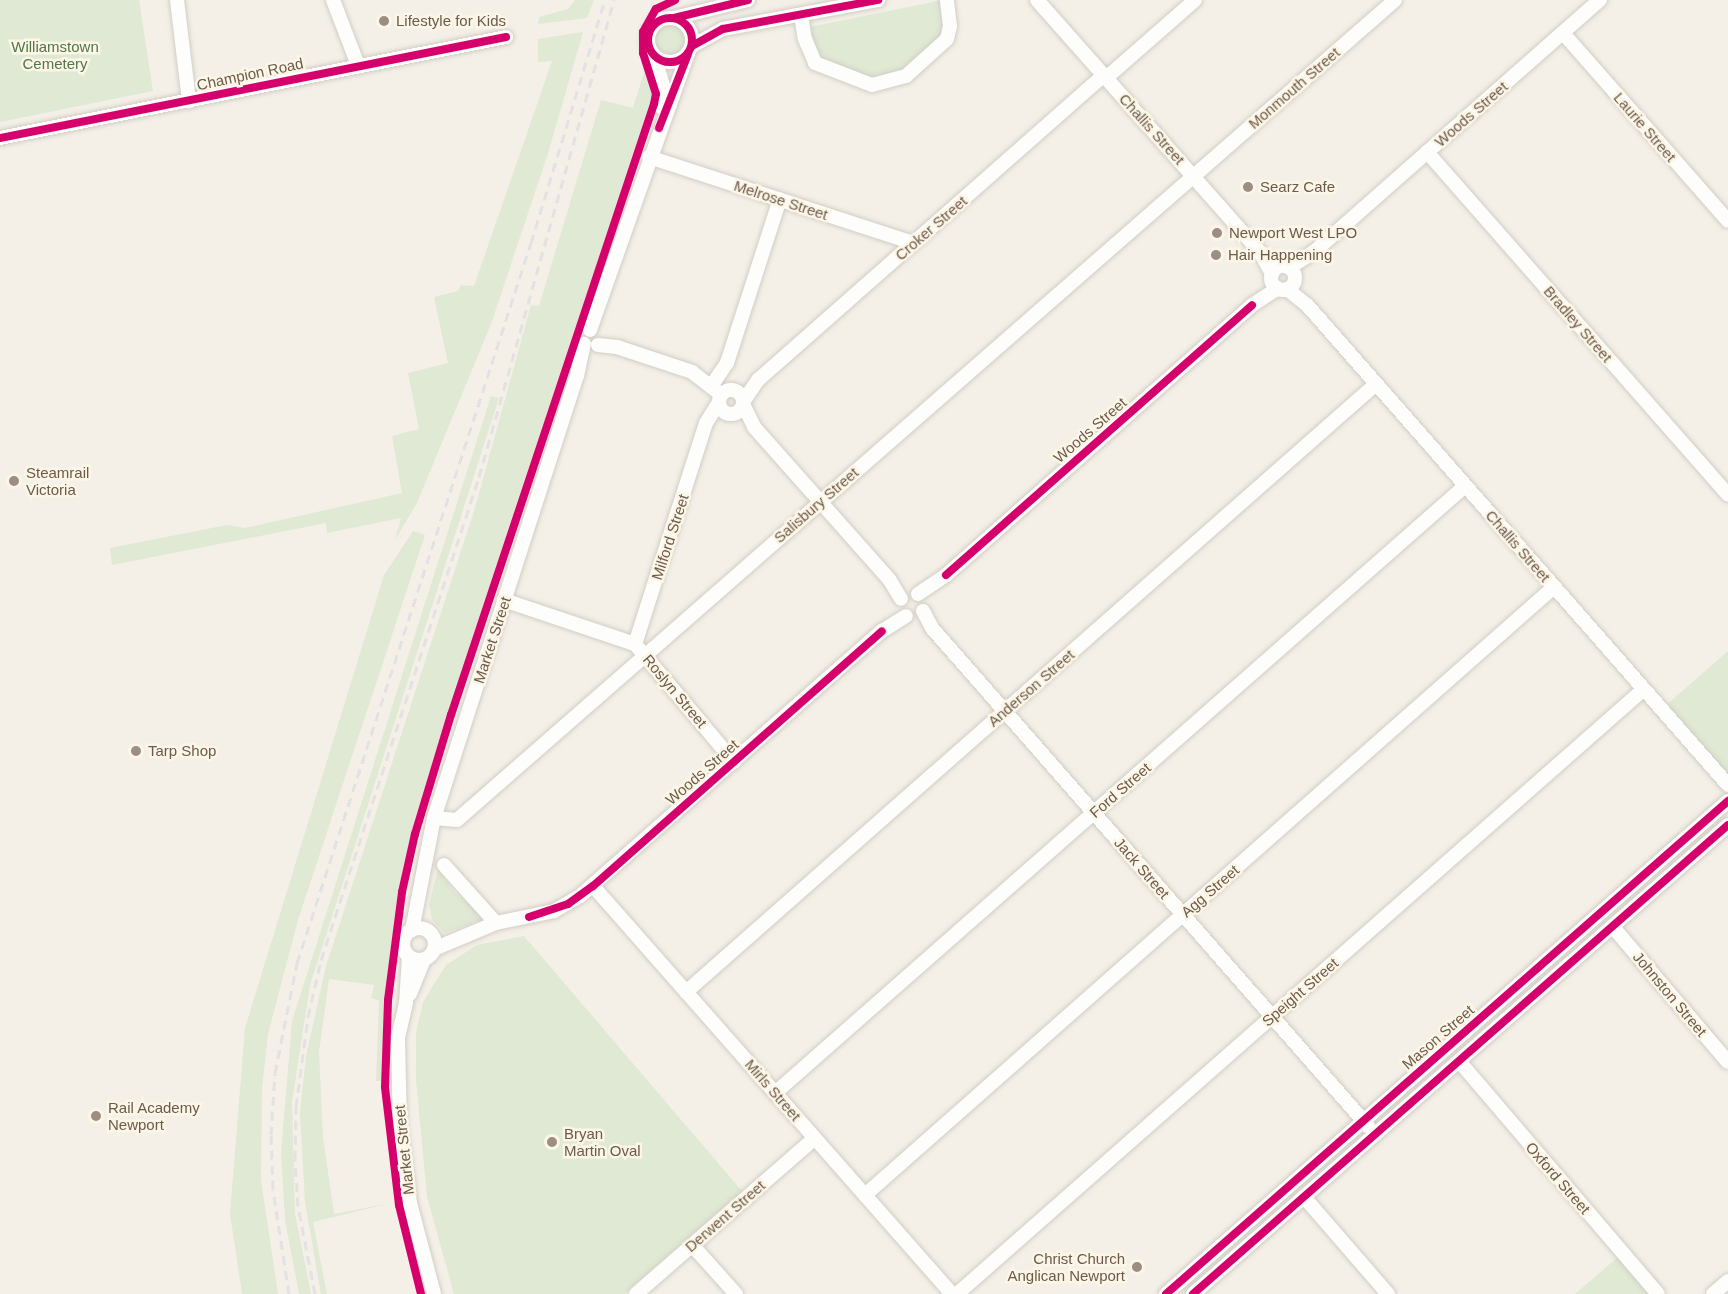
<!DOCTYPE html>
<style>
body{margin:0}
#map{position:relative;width:1728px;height:1294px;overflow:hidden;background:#f4f0e7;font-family:Arial,sans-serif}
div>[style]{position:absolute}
.green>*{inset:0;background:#dfe9d3}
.round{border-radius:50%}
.roads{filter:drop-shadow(0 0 2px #d2cdc6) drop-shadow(0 0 2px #d2cdc6)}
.minor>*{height:14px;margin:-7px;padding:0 7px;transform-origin:7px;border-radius:7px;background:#fdfdfb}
.minor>.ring{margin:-7px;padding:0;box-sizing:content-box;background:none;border:14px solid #fdfdfb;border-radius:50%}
.rail>*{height:3px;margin-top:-1.5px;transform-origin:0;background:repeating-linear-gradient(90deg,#e3e1e3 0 9px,transparent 0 15px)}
.cycleway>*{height:8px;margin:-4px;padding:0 4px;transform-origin:4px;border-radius:4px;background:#d6006c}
.cycleway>.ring{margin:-4px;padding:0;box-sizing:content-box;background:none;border:8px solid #d6006c;border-radius:50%}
.dots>*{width:16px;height:16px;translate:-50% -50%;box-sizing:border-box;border:3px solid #fcf6e7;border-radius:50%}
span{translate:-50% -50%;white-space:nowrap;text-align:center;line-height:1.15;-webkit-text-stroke:5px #fcf6e7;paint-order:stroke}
.poi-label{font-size:15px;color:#6d5a4c}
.left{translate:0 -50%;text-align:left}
.right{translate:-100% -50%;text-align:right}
.park-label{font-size:15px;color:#527748}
.street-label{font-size:15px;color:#6d5a4c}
</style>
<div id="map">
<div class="green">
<i style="clip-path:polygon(0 0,139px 0,153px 91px,0 122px)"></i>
<i style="clip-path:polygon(575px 0,594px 0,587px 18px,538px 24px,539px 17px,568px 9px)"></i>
<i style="clip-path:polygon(943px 0,947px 33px,908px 71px,878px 80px,822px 62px,815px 48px,810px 27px)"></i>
<i class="round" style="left:654px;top:23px;width:34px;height:34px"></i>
<i style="clip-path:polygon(583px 32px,549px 150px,491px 324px,417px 503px,395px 540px,401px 518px,327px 533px,326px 523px,112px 565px,110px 548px,227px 525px,245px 528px,402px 493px,392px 436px,419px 429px,408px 373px,448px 363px,434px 297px,458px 291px,461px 285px,474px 286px,552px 61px,538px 62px,538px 39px)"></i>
<i style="clip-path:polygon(646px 66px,654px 86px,652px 107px,501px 560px,408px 860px,392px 942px,383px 1081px,376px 1081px,379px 1000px,371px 998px,374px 985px,329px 979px,319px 1052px,323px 1137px,334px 1214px,391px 1203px,313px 1222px,327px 1294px,321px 1294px,305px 1202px,300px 1112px,306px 1056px,326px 966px,475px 508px,531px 305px,539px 306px,601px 100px,633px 108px)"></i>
<i style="clip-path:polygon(491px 396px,499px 398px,310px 985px,292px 1102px,295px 1214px,311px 1294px,299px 1294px,285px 1220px,281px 1153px,292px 1021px)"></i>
<i style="clip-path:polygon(413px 531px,425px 535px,298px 920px,268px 1034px,262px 1088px,261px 1180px,278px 1294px,242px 1294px,230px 1214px,245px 1028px,384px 575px)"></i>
<i style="clip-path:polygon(1728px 651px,1728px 782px,1664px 707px)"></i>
<i style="clip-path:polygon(438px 869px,454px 892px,481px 914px,481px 920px,445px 933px,432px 920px,429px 904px)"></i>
<i style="clip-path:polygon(524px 936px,742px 1191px,624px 1294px,454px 1294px,427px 1197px,416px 1079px,416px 1032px,423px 1002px,446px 965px,477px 945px)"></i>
<i style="clip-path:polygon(1618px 1257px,1648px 1294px,1575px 1294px)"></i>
</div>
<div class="roads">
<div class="minor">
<i style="left:177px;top:0;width:102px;rotate:83.2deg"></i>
<i style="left:333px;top:0;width:70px;rotate:69deg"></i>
<i style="left:1037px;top:0;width:337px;rotate:48.5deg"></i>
<i style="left:1260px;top:252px;width:25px;rotate:61deg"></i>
<i style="left:801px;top:15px;width:24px;rotate:81deg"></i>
<i style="left:805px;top:39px;width:26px;rotate:67deg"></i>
<i style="left:815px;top:63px;width:61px;rotate:21.1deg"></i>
<i style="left:872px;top:85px;width:35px;rotate:-15deg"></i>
<i style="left:906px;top:76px;width:55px;rotate:-42.1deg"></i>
<i style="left:947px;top:39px;width:13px;rotate:-77deg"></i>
<i style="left:950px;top:26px;width:26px;rotate:-97deg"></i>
<i class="ring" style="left:648px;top:18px;width:30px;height:30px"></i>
<i style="left:674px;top:18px;width:76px;rotate:-13.7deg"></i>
<i style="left:1563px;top:33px;width:250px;rotate:48.7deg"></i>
<i style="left:692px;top:46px;width:35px;rotate:-29deg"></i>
<i style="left:723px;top:29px;width:158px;rotate:-10.6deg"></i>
<i style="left:654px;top:56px;width:34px;rotate:73deg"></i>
<i style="left:664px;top:88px;width:20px;rotate:96deg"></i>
<i style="left:1106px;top:78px;width:118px;rotate:-41.2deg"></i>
<i style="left:0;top:138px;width:516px;rotate:-11.29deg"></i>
<i style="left:1427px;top:152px;width:456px;rotate:48.7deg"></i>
<i style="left:649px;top:157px;width:278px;rotate:18deg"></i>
<i class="ring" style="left:1271px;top:266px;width:10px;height:10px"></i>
<i style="left:1289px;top:268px;width:31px;rotate:-33deg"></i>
<i style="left:1315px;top:251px;width:380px;rotate:-41.4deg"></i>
<i style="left:1287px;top:289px;width:27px;rotate:39deg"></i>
<i style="left:1308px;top:306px;width:637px;rotate:48.75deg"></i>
<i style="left:590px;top:330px;width:293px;rotate:-70.5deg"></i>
<i style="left:598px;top:345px;width:19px;rotate:6deg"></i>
<i style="left:617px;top:347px;width:79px;rotate:18.4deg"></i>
<i style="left:692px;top:372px;width:31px;rotate:38deg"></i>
<i style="left:712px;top:385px;width:27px;rotate:-56deg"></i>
<i style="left:727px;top:363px;width:172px;rotate:-72.1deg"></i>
<i class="ring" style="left:719px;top:390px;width:10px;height:10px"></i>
<i style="left:743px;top:402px;width:27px;rotate:-56deg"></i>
<i style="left:758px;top:380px;width:461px;rotate:-41.4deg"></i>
<i style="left:743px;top:404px;width:25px;rotate:64deg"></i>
<i style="left:754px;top:427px;width:203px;rotate:48.4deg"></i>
<i style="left:889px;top:579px;width:23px;rotate:59deg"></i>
<i style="left:918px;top:594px;width:34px;rotate:-34deg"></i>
<i style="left:946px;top:575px;width:408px;rotate:-41.4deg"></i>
<i style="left:1252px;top:305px;width:31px;rotate:-33deg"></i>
<i style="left:504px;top:600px;width:138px;rotate:18.6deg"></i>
<i style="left:635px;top:644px;width:154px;rotate:50deg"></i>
<i style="left:923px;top:611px;width:19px;rotate:62deg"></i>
<i style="left:932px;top:628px;width:662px;rotate:48.8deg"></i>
<i style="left:635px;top:644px;width:232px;rotate:-72.2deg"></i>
<i style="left:706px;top:423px;width:25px;rotate:-58deg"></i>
<i style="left:434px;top:818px;width:23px;rotate:5deg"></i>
<i style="left:457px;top:820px;width:1246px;rotate:-41.16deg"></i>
<i style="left:444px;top:865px;width:78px;rotate:48.1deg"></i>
<i style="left:593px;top:886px;width:543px;rotate:48.66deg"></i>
<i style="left:1613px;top:927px;width:177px;rotate:49.6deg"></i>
<i class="ring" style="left:403px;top:928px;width:18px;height:18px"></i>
<i style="left:412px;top:930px;width:114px;rotate:-78.9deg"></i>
<i style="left:434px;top:818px;width:465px;rotate:-72.1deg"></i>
<i style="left:577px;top:376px;width:33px;rotate:-78deg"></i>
<i style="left:434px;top:949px;width:67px;rotate:-22.8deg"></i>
<i style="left:496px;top:923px;width:59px;rotate:-11.7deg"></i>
<i style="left:554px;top:911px;width:30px;rotate:-30deg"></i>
<i style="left:580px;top:896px;width:402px;rotate:-41.3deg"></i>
<i style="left:882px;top:631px;width:28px;rotate:-32deg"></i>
<i style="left:409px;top:957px;width:46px;rotate:93.7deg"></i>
<i style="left:406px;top:1003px;width:37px;rotate:103deg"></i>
<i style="left:398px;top:1039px;width:87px;rotate:88.7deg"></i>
<i style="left:400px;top:1126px;width:78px;rotate:82.6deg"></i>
<i style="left:410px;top:1203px;width:94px;rotate:75.2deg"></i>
<i style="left:686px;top:992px;width:920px;rotate:-41.39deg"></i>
<i style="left:410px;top:994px;width:37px;rotate:-68deg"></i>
<i style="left:1459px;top:1061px;width:306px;rotate:49.5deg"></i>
<i style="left:775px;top:1093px;width:919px;rotate:-41.34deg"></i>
<i style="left:865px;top:1195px;width:919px;rotate:-41.43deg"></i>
<i style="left:1304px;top:1197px;width:128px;rotate:49.1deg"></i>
<i style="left:692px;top:1245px;width:66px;rotate:48.1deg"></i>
<i style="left:636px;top:1294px;width:237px;rotate:-41.1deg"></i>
<i style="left:957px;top:1294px;width:915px;rotate:-41.37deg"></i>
<i style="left:1166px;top:1294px;width:748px;rotate:-41.26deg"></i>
<i style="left:1193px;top:1294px;width:711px;rotate:-41.24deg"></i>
<i style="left:1713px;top:1294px;width:20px;rotate:-41deg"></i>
</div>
</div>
<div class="rail">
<i style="left:289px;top:1294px;width:106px;rotate:-98.7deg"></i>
<i style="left:273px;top:1189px;width:54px;rotate:-92.1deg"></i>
<i style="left:271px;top:1135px;width:62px;rotate:-86.3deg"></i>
<i style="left:275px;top:1073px;width:112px;rotate:-78.7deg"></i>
<i style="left:297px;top:963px;width:757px;rotate:-72deg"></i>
<i style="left:531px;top:243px;width:254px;rotate:-73.1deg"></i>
<i style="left:315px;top:1294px;width:90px;rotate:-100.9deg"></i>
<i style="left:298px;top:1206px;width:47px;rotate:-93.7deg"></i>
<i style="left:295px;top:1159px;width:52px;rotate:-88.9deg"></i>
<i style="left:296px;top:1107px;width:91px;rotate:-82.4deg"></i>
<i style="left:308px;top:1017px;width:58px;rotate:-77.2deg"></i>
<i style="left:321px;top:960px;width:508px;rotate:-71.89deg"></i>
<i style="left:479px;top:477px;width:496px;rotate:-74.2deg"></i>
</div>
<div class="cycleway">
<i class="ring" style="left:648px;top:18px;width:36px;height:36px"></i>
<i style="left:674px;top:18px;width:76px;rotate:-13.7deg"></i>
<i style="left:692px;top:46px;width:35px;rotate:-29deg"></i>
<i style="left:723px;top:29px;width:158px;rotate:-10.6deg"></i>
<i style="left:659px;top:128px;width:79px;rotate:-68.6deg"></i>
<i style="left:0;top:138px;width:516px;rotate:-11.29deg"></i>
<i style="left:946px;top:575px;width:408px;rotate:-41.4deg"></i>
<i style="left:529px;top:917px;width:41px;rotate:-18.4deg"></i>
<i style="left:568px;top:904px;width:31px;rotate:-36deg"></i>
<i style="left:593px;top:886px;width:385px;rotate:-41.4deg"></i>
<i style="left:421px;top:1294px;width:92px;rotate:-103.9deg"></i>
<i style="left:399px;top:1205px;width:119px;rotate:-96.8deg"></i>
<i style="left:385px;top:1087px;width:87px;rotate:-88deg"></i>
<i style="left:388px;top:1000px;width:109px;rotate:-82.6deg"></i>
<i style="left:402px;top:892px;width:59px;rotate:-77.4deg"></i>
<i style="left:415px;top:834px;width:124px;rotate:-73.2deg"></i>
<i style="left:451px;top:715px;width:644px;rotate:-71.62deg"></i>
<i style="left:654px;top:104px;width:10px;rotate:-79deg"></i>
<i style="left:656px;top:94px;width:43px;rotate:-107.6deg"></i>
<i style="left:643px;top:53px;width:21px;rotate:-90deg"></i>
<i style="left:643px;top:32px;width:26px;rotate:-61deg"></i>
<i style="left:656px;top:9px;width:21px;rotate:-25deg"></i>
<i style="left:1166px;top:1294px;width:748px;rotate:-41.26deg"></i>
<i style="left:1193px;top:1294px;width:711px;rotate:-41.24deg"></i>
</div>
<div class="dots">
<i style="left:384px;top:21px;background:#9c8e82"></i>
<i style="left:1248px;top:187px;background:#9c8e82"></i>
<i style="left:1217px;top:233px;background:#9c8e82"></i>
<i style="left:1216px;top:255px;background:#9c8e82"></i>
<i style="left:14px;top:481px;background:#9c8e82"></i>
<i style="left:136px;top:751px;background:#9c8e82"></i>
<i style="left:96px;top:1116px;background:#9c8e82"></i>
<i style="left:552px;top:1142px;background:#9c8e82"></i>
<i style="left:1137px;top:1267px;background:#9c8e82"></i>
</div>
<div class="poi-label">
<span class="left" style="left:396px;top:21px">Lifestyle for Kids</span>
<span class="left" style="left:1260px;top:187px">Searz Cafe</span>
<span class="left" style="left:1229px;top:233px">Newport West LPO</span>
<span class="left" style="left:1228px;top:255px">Hair Happening</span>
<span class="left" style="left:26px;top:481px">Steamrail<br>Victoria</span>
<span class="left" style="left:148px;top:751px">Tarp Shop</span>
<span class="left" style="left:108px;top:1116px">Rail Academy<br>Newport</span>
<span class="left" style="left:564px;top:1142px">Bryan<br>Martin Oval</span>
<span class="right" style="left:1125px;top:1267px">Christ Church<br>Anglican Newport</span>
</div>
<div class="park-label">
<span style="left:55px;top:55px">Williamstown<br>Cemetery</span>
</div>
<div class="street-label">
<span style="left:250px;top:74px;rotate:-12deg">Champion Road</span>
<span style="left:1294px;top:88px;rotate:-41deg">Monmouth Street</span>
<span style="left:1471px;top:114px;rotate:-41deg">Woods Street</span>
<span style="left:1645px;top:127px;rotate:49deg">Laurie Street</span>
<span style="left:1152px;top:129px;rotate:48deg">Challis Street</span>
<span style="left:781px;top:200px;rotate:18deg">Melrose Street</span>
<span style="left:931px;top:228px;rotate:-41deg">Croker Street</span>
<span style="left:1578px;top:324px;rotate:49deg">Bradley Street</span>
<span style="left:1090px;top:430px;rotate:-41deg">Woods Street</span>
<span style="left:816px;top:505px;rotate:-41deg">Salisbury Street</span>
<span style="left:670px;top:537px;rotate:-72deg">Milford Street</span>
<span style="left:1518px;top:546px;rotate:49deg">Challis Street</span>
<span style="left:492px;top:640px;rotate:-72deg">Market Street</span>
<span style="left:1031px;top:688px;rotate:-41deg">Anderson Street</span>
<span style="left:675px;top:691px;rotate:50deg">Roslyn Street</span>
<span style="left:702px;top:772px;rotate:-41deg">Woods Street</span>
<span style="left:1120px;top:790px;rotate:-41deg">Ford Street</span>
<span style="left:1142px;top:868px;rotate:49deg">Jack Street</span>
<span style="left:1210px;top:891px;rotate:-41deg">Agg Street</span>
<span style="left:1300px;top:992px;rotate:-41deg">Speight Street</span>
<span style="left:1670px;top:994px;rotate:50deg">Johnston Street</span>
<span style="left:1438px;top:1037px;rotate:-41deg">Mason Street</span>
<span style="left:773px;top:1090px;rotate:49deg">Mirls Street</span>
<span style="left:404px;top:1150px;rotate:-96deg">Market Street</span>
<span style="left:1558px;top:1178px;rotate:49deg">Oxford Street</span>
<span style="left:725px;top:1216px;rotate:-41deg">Derwent Street</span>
</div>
</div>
